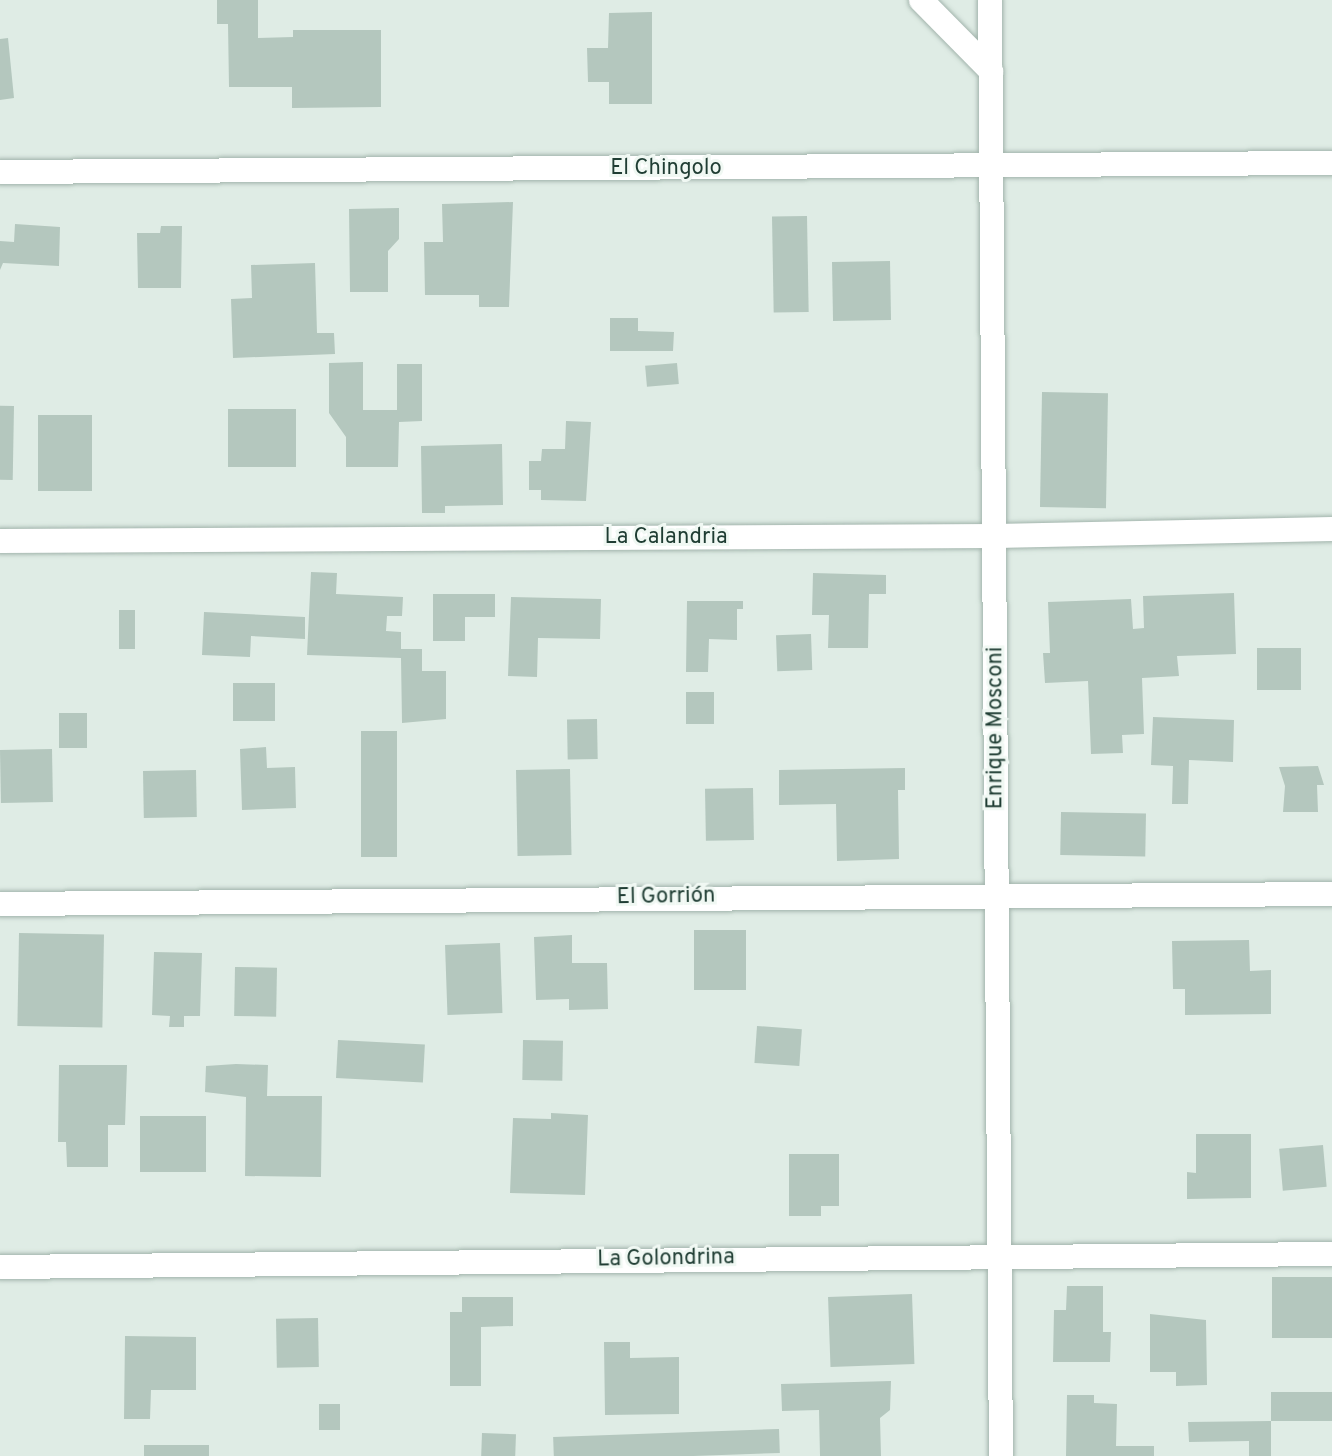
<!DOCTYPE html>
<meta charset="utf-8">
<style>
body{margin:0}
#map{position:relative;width:1332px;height:1456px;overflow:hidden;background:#dfece5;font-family:Overpass,sans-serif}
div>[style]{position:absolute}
.building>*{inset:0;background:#b4c7be;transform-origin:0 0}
.roads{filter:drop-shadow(0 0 2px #a2b4ac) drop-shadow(0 0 2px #a2b4ac)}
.street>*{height:24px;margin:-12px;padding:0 12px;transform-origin:12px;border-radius:12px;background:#fff}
span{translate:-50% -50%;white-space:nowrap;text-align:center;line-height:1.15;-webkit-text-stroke:6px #f0f8f3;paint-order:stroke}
.street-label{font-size:22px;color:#1f3d33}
</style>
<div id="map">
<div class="building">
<i style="clip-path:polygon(217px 0,258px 0,258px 38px,293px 37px,293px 30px,381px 30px,381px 107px,292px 108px,292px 87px,229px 87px,228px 24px,217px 24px)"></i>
<i style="clip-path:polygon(652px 12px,652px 104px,609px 104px,609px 82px,588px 82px,587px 48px,608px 48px,609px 13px)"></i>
<i style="clip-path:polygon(8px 38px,14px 98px,0 100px,0 39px)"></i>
<i style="clip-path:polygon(513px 202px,509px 307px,479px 307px,479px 295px,425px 295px,424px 242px,443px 242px,442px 204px)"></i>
<i style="clip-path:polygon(399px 208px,399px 239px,388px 251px,388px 292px,350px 292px,349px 209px)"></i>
<i style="left:807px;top:216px;width:96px;height:35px;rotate:89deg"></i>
<i style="clip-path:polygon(15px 224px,60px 227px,59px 266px,3px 263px,0 270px,0 241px,14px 242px)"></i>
<i style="clip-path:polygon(161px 226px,182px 226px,181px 288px,138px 288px,137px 233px,160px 233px)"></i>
<i style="left:890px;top:261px;width:59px;height:58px;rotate:89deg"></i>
<i style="clip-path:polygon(315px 263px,317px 333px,334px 333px,335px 354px,233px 358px,231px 299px,252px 298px,251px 265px)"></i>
<i style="clip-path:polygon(610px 318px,638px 318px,638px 331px,674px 332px,673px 351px,610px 351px)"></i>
<i style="clip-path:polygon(363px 362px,363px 410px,397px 410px,397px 364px,422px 364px,422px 421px,399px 422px,398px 467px,346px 467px,346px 437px,329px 413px,329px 363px)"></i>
<i style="left:677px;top:363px;width:21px;height:32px;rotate:85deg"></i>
<i style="left:1042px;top:392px;width:66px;height:115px;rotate:1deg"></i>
<i style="left:14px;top:406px;width:74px;height:14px;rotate:91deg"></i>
<i style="left:296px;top:409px;width:58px;height:68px;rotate:90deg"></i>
<i style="left:38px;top:415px;width:54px;height:76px"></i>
<i style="clip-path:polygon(566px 421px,591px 422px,586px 501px,541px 500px,541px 490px,529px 490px,529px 461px,541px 461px,542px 449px,565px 449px)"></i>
<i style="clip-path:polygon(502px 444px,503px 505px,445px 506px,445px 513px,422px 513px,421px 446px)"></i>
<i style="clip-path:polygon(311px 572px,337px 573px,336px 594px,403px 597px,402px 616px,387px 616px,386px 631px,401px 632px,401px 649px,422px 649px,422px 671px,446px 671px,446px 719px,402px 723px,401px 658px,307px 655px)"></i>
<i style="clip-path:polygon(813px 573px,886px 575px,886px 594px,869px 594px,868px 648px,828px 648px,829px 615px,812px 615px)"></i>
<i style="clip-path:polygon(1234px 593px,1236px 654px,1177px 656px,1179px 676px,1142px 678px,1144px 734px,1122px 735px,1123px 753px,1091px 754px,1088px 681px,1045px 683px,1043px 653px,1050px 653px,1048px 602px,1131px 599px,1133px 629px,1144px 628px,1143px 596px)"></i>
<i style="clip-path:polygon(433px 594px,495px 594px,495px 617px,465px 617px,465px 641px,433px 641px)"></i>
<i style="clip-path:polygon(511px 597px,601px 599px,600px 639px,538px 638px,537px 677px,508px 676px)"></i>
<i style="clip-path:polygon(687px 601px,743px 601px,743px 609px,737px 609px,737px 640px,709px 639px,708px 672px,686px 672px)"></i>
<i style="left:119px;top:610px;width:16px;height:39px"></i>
<i style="clip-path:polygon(204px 612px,305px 617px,305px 639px,251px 636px,250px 657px,202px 655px)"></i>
<i style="left:811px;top:634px;width:36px;height:35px;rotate:88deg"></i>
<i style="left:1301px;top:648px;width:42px;height:44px;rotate:90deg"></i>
<i style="left:233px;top:683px;width:42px;height:38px"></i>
<i style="left:686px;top:692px;width:28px;height:32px"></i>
<i style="left:59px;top:713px;width:28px;height:35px"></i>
<i style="clip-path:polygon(1153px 717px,1234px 720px,1233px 762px,1189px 760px,1188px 804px,1172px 804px,1173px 766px,1151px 765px)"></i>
<i style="left:597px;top:719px;width:40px;height:30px;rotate:89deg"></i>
<i style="left:361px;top:731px;width:36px;height:126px"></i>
<i style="clip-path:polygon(266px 747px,267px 768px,295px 767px,296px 808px,242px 810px,240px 749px)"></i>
<i style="left:52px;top:749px;width:53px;height:52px;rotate:89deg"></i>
<i style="clip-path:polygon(1318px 766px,1324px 785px,1317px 785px,1318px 812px,1283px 812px,1285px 786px,1279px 767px)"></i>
<i style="clip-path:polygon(905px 768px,905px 790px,898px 790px,899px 859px,837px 861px,836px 804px,779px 805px,779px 770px)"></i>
<i style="left:570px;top:769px;width:86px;height:54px;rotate:89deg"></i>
<i style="left:196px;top:770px;width:47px;height:53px;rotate:89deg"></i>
<i style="left:753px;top:788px;width:52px;height:48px;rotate:89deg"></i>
<i style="left:1061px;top:812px;width:85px;height:43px;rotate:1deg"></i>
<i style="left:694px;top:930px;width:52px;height:60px"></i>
<i style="left:19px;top:933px;width:85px;height:93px;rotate:1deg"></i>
<i style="clip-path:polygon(572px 935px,572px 963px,607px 963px,608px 1009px,569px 1010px,569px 999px,536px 1000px,534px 937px)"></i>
<i style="clip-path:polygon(1249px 940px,1250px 971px,1271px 970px,1271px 1014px,1185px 1015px,1185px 989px,1173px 989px,1172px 941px)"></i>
<i style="left:500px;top:943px;width:70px;height:55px;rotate:88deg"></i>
<i style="clip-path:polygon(154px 952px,202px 953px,200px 1016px,184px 1016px,184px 1027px,169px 1027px,170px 1016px,152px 1015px)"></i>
<i style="left:235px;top:967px;width:42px;height:49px;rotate:1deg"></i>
<i style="left:757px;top:1026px;width:45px;height:37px;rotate:4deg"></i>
<i style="left:338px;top:1040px;width:87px;height:38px;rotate:3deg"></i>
<i style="left:523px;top:1040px;width:40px;height:40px;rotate:1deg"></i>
<i style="clip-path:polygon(236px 1064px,268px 1065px,267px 1096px,322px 1096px,321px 1177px,245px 1176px,246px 1097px,205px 1092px,206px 1066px)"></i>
<i style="clip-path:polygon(59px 1065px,127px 1065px,125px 1125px,108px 1125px,108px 1167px,67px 1167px,66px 1142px,58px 1142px)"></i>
<i style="clip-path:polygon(551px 1113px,588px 1115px,585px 1195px,510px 1193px,513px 1118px,551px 1119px)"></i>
<i style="left:140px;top:1116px;width:66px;height:56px"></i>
<i style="clip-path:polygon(1196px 1134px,1251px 1134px,1251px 1198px,1187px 1199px,1187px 1172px,1196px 1173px)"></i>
<i style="left:1323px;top:1145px;width:42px;height:44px;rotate:85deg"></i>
<i style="clip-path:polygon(789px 1154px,839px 1154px,839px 1206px,821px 1206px,821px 1216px,789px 1216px)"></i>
<i style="left:1272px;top:1277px;width:60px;height:61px"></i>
<i style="clip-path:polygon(1067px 1286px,1103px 1286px,1103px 1332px,1111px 1332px,1110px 1362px,1053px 1362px,1054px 1310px,1066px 1310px)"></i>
<i style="left:912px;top:1294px;width:70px;height:84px;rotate:88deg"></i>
<i style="clip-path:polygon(462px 1297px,513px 1297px,513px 1326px,481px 1327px,481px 1386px,450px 1386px,450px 1312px,462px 1312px)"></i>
<i style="clip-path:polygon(1150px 1314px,1206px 1320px,1207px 1385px,1176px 1386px,1176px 1372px,1150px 1372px)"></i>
<i style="left:318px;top:1318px;width:49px;height:42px;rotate:89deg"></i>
<i style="clip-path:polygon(125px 1336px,196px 1337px,196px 1390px,151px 1390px,150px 1419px,124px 1419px)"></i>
<i style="clip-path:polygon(604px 1342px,630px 1342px,630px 1358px,679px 1357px,679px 1414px,605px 1415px)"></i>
<i style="clip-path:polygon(891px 1381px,890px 1410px,880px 1418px,881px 1456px,820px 1456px,819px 1410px,782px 1411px,781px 1384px)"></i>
<i style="left:1271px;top:1392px;width:61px;height:29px"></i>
<i style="clip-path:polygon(1067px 1395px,1094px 1395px,1094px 1403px,1117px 1404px,1116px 1446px,1154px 1446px,1154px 1456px,1066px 1456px)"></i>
<i style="left:319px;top:1404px;width:21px;height:26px"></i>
<i style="clip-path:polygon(1271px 1421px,1271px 1456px,1249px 1456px,1249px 1441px,1189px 1442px,1188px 1422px)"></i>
<i style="left:779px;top:1429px;width:24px;height:226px;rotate:88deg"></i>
<i style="left:482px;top:1433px;width:34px;height:23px;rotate:2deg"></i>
<i style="left:144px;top:1445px;width:65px;height:11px"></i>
</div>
<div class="roads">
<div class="street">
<i style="left:921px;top:0;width:100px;rotate:45.4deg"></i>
<i style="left:990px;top:0;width:1456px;rotate:89.57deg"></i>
<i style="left:0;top:172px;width:1332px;rotate:-0.39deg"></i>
<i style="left:0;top:541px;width:994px;rotate:-0.29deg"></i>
<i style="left:994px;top:536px;width:338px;rotate:-1.2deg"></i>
<i style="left:0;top:904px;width:1332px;rotate:-0.43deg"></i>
<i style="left:0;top:1267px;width:1332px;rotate:-0.56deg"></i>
</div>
</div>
<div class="street-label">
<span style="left:666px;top:169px">El Chingolo</span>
<span style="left:666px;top:538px">La Calandria</span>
<span style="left:996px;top:728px;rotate:-90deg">Enrique Mosconi</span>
<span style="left:666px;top:897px;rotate:-1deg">El Gorrión</span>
<span style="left:666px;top:1259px;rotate:-1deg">La Golondrina</span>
</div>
</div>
